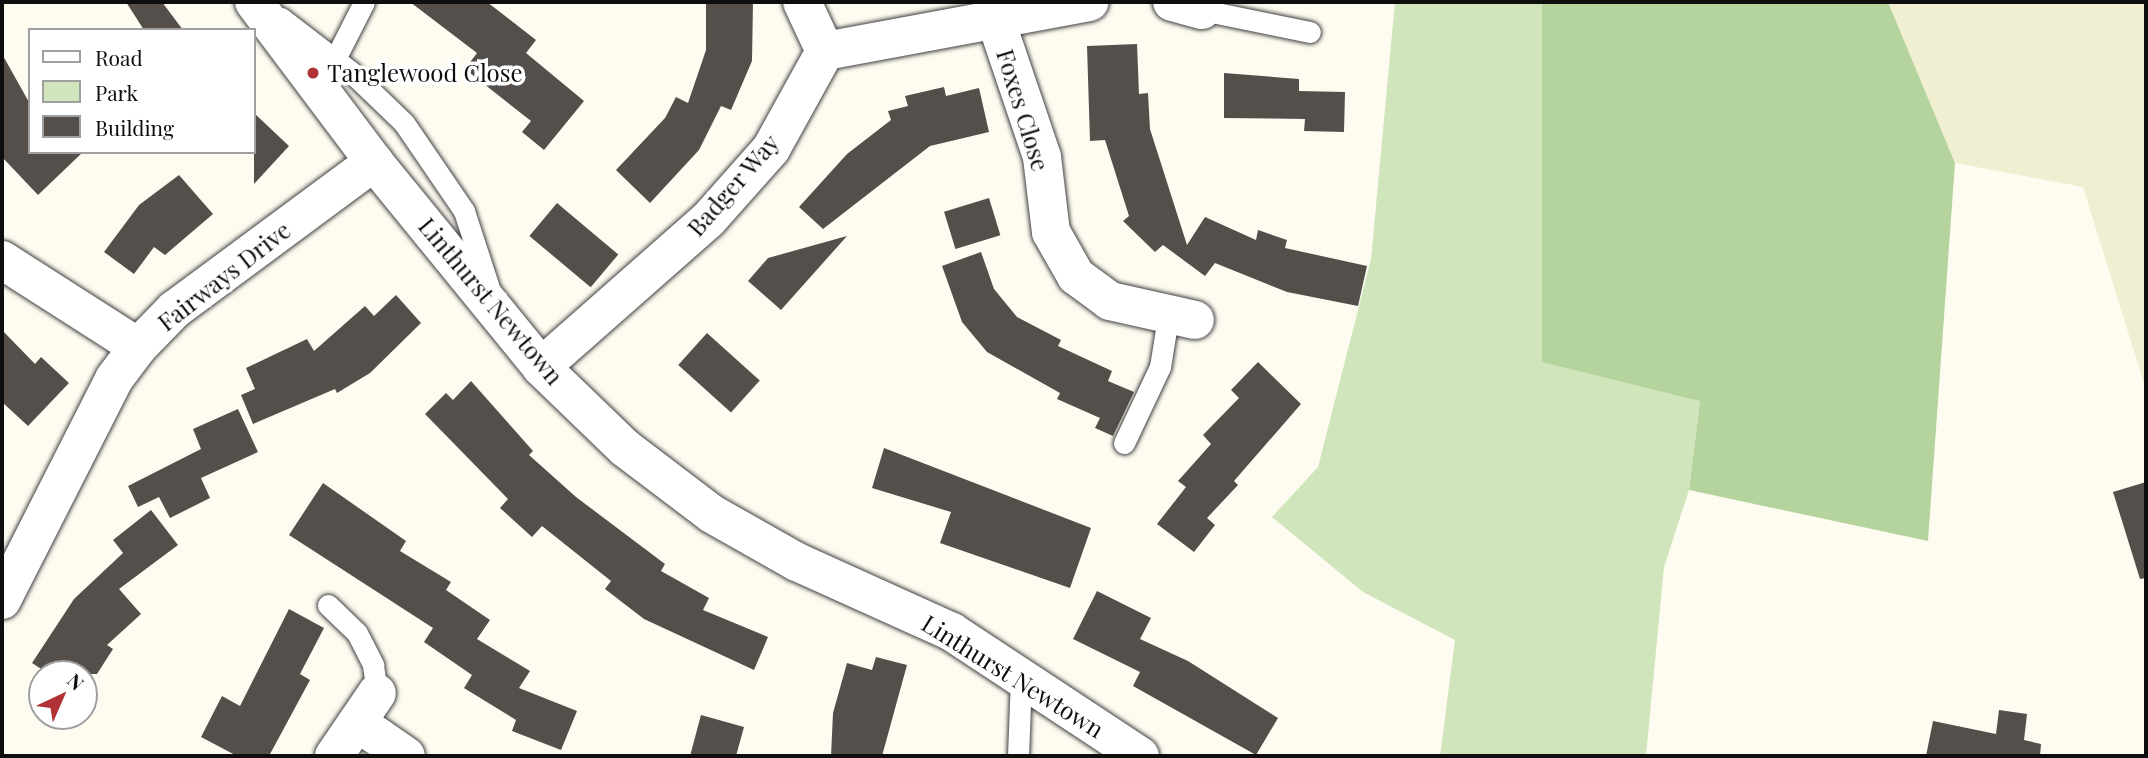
<!DOCTYPE html>
<style>
body{margin:0}
#map{position:relative;width:2148px;height:758px;overflow:hidden;background:#fefbf0;font-family:"Playfair Display",serif}
div>[style]{position:absolute}
.farmland>*{inset:0;background:#f1efd2}
.green>*{inset:0;background:#d1e5bc}
.forest>*{inset:0;background:#b5d49d}
.building>*{inset:0;background:#554f4b;transform-origin:0 0}
.roads{filter:drop-shadow(0 0 2px #414141) drop-shadow(0 0 2px #414141)}
.service>*{height:21px;margin:-10.5px;padding:0 10.5px;transform-origin:10.5px;border-radius:10.5px;background:#fff}
.minor>*{height:38px;margin:-19px;padding:0 19px;transform-origin:19px;border-radius:19px;background:#fff}
.dots>*{width:19px;height:19px;translate:-50% -50%;box-sizing:border-box;border:4px solid #fff;border-radius:50%}
span{translate:-50% -50%;white-space:nowrap;text-align:center;line-height:1.15;-webkit-text-stroke:7px #fff;paint-order:stroke}
.poi-label{font-size:24px;color:#0e0e0e}
.left{translate:0 -50%;text-align:left}
.street-label{font-size:24px;color:#0e0e0e}
.frame{position:absolute;inset:0;border:4px solid #0e0e0e;pointer-events:none}
.legend{position:absolute;left:28px;top:28px;width:228px;height:126px;box-sizing:border-box;background:#fff;border:2px solid #9f9f9f;margin:0;padding:9px 12px;list-style:none;font-size:21px;color:#0e0e0e}
.legend li{display:flex;align-items:center;gap:14px;height:35px}
.legend b{width:35px;border:2px solid #9f9f9f}
.north{position:absolute;left:28px;top:660px;width:70px;height:70px;box-sizing:border-box;background:#fff;border:2px solid #9f9f9f;border-radius:50%;rotate:44deg;font-size:19px;font-weight:700;line-height:28px;text-align:center;color:#0e0e0e}
.north::after{content:'';display:block;margin:auto;width:24px;height:32px;background:#b13236;clip-path:polygon(50% 0,100% 100%,50% 72%,0 100%)}
</style>
<div id="map">
<div class="farmland">
<i style="clip-path:polygon(1888px 2px,2146px 2px,2146px 390px,2083px 187px,1955px 163px)"></i>
</div>
<div class="green">
<i style="clip-path:polygon(1395px 2px,1555px 2px,1700px 401px,1689px 490px,1664px 567px,1646px 756px,1440px 756px,1455px 640px,1363px 592px,1272px 517px,1318px 467px,1371px 259px)"></i>
</div>
<div class="forest">
<i style="clip-path:polygon(1542px 2px,1888px 2px,1955px 163px,1928px 541px,1689px 490px,1700px 401px,1542px 362px)"></i>
</div>
<div class="building">
<i style="clip-path:polygon(126px 2px,162px 2px,183px 30px,144px 30px)"></i>
<i style="clip-path:polygon(410px 2px,487px 2px,536px 40px,526px 53px,584px 101px,544px 150px,522px 132px,531px 121px,465px 69px,477px 53px)"></i>
<i style="clip-path:polygon(706px 2px,753px 2px,752px 61px,731px 110px,721px 106px,699px 150px,650px 203px,616px 170px,665px 118px,676px 97px,688px 103px,706px 50px)"></i>
<i style="clip-path:polygon(1137px 44px,1139px 94px,1148px 93px,1150px 129px,1187px 245px,1205px 217px,1256px 240px,1258px 230px,1287px 240px,1285px 248px,1367px 266px,1358px 306px,1287px 292px,1215px 263px,1205px 276px,1163px 245px,1155px 252px,1123px 221px,1129px 216px,1105px 140px,1090px 141px,1087px 46px)"></i>
<i style="clip-path:polygon(2px 54px,30px 104px,30px 152px,83px 152px,38px 195px,2px 157px)"></i>
<i style="clip-path:polygon(1224px 73px,1299px 79px,1299px 91px,1345px 92px,1344px 132px,1304px 131px,1305px 119px,1224px 118px)"></i>
<i style="clip-path:polygon(944px 87px,946px 96px,979px 88px,989px 132px,930px 146px,823px 229px,799px 207px,847px 154px,891px 120px,888px 111px,908px 106px,905px 96px)"></i>
<i style="clip-path:polygon(254px 113px,289px 146px,254px 184px)"></i>
<i style="clip-path:polygon(179px 175px,213px 214px,165px 255px,154px 247px,134px 274px,104px 252px,139px 205px)"></i>
<i style="left:989px;top:198px;width:39px;height:47px;rotate:73deg"></i>
<i style="left:557px;top:203px;width:80px;height:43px;rotate:40deg"></i>
<i style="clip-path:polygon(847px 236px,781px 310px,748px 281px,768px 258px)"></i>
<i style="clip-path:polygon(981px 252px,994px 289px,1017px 317px,1061px 340px,1058px 346px,1112px 371px,1108px 381px,1134px 392px,1113px 436px,1095px 428px,1100px 418px,1057px 399px,1060px 393px,987px 352px,962px 322px,942px 266px)"></i>
<i style="clip-path:polygon(396px 295px,421px 323px,370px 373px,337px 393px,335px 389px,253px 424px,241px 395px,255px 389px,246px 368px,307px 339px,314px 351px,365px 306px,374px 316px)"></i>
<i style="clip-path:polygon(2px 330px,35px 364px,41px 357px,69px 383px,28px 426px,2px 402px)"></i>
<i style="left:707px;top:333px;width:71px;height:43px;rotate:42deg"></i>
<i style="clip-path:polygon(1258px 362px,1301px 404px,1234px 481px,1238px 485px,1207px 518px,1215px 525px,1194px 552px,1157px 524px,1186px 487px,1178px 481px,1211px 444px,1203px 435px,1239px 398px,1231px 390px)"></i>
<i style="clip-path:polygon(471px 381px,533px 451px,529px 455px,576px 497px,665px 564px,661px 571px,709px 598px,703px 610px,768px 637px,754px 670px,644px 619px,605px 589px,611px 581px,542px 526px,532px 537px,500px 508px,508px 499px,425px 414px,446px 393px,453px 400px)"></i>
<i style="clip-path:polygon(238px 409px,258px 452px,201px 478px,210px 498px,170px 518px,159px 497px,138px 507px,128px 486px,201px 449px,193px 429px)"></i>
<i style="clip-path:polygon(884px 448px,1091px 528px,1070px 588px,940px 543px,951px 512px,872px 488px)"></i>
<i style="clip-path:polygon(2146px 482px,2146px 578px,2140px 579px,2113px 492px)"></i>
<i style="clip-path:polygon(323px 483px,406px 541px,400px 551px,451px 582px,446px 590px,490px 620px,477px 639px,530px 671px,519px 688px,577px 711px,561px 750px,512px 731px,516px 720px,464px 688px,472px 675px,424px 642px,433px 628px,289px 535px)"></i>
<i style="clip-path:polygon(151px 510px,178px 545px,119px 589px,141px 614px,107px 645px,113px 649px,97px 674px,49px 674px,32px 663px,74px 599px,123px 553px,113px 540px)"></i>
<i style="clip-path:polygon(1097px 591px,1151px 618px,1140px 639px,1188px 661px,1278px 718px,1256px 755px,1133px 686px,1140px 672px,1073px 639px)"></i>
<i style="clip-path:polygon(289px 609px,324px 628px,300px 674px,310px 680px,269px 756px,237px 756px,201px 737px,222px 696px,240px 706px)"></i>
<i style="clip-path:polygon(876px 657px,907px 665px,882px 756px,831px 756px,833px 713px,847px 663px,872px 670px)"></i>
<i style="clip-path:polygon(1999px 710px,2027px 714px,2024px 740px,2041px 744px,2040px 756px,1926px 756px,1933px 721px,1996px 734px)"></i>
<i style="clip-path:polygon(701px 715px,744px 727px,736px 756px,690px 756px)"></i>
</div>
<div class="roads">
<div class="service">
<i style="left:1202px;top:10px;width:110px;rotate:11.5deg"></i>
<i style="left:281px;top:18px;width:87px;rotate:37.5deg"></i>
<i style="left:350px;top:71px;width:75px;rotate:43.9deg"></i>
<i style="left:404px;top:123px;width:107px;rotate:55.7deg"></i>
<i style="left:464px;top:211px;width:84px;rotate:72deg"></i>
<i style="left:335px;top:59px;width:64px;rotate:-63deg"></i>
<i style="left:1124px;top:443px;width:84px;rotate:-64.7deg"></i>
<i style="left:1160px;top:367px;width:51px;rotate:-80.9deg"></i>
<i style="left:328px;top:605px;width:40px;rotate:44deg"></i>
<i style="left:357px;top:633px;width:36px;rotate:63deg"></i>
<i style="left:373px;top:665px;width:28px;rotate:82deg"></i>
<i style="left:1018px;top:756px;width:79px;rotate:-87.8deg"></i>
</div>
<div class="minor">
<i style="left:254px;top:2px;width:200px;rotate:53.1deg"></i>
<i style="left:374px;top:162px;width:264px;rotate:50.8deg"></i>
<i style="left:541px;top:367px;width:117px;rotate:44deg"></i>
<i style="left:625px;top:448px;width:109px;rotate:37.2deg"></i>
<i style="left:712px;top:514px;width:98px;rotate:29.5deg"></i>
<i style="left:797px;top:562px;width:170px;rotate:24.3deg"></i>
<i style="left:952px;top:632px;width:225px;rotate:33.4deg"></i>
<i style="left:802px;top:2px;width:54px;rotate:64.9deg"></i>
<i style="left:1172px;top:2px;width:31px;rotate:15deg"></i>
<i style="left:995px;top:18px;width:147px;rotate:71.3deg"></i>
<i style="left:1042px;top:157px;width:76px;rotate:83.2deg"></i>
<i style="left:1051px;top:232px;width:51px;rotate:60.4deg"></i>
<i style="left:1076px;top:276px;width:42px;rotate:36.3deg"></i>
<i style="left:1110px;top:301px;width:87px;rotate:12.6deg"></i>
<i style="left:2px;top:260px;width:161px;rotate:32.6deg"></i>
<i style="left:541px;top:367px;width:222px;rotate:-41.4deg"></i>
<i style="left:708px;top:220px;width:95px;rotate:-48.4deg"></i>
<i style="left:771px;top:149px;width:112px;rotate:-61.1deg"></i>
<i style="left:825px;top:51px;width:269px;rotate:-10.5deg"></i>
<i style="left:2px;top:600px;width:248px;rotate:-63.1deg"></i>
<i style="left:114px;top:379px;width:40px;rotate:-53deg"></i>
<i style="left:138px;top:347px;width:52px;rotate:-45.8deg"></i>
<i style="left:174px;top:310px;width:249px;rotate:-36.5deg"></i>
<i style="left:358px;top:723px;width:58px;rotate:34.5deg"></i>
<i style="left:334px;top:756px;width:76px;rotate:-55.7deg"></i>
</div>
</div>
<div class="dots">
<i style="left:313px;top:73px;background:#b13236"></i>
</div>
<div class="poi-label">
<span class="left" style="left:327px;top:73px">Tanglewood Close</span>
</div>
<div class="street-label">
<span style="left:1023px;top:110px;rotate:73deg">Foxes Close</span>
<span style="left:733px;top:185px;rotate:-49deg">Badger Way</span>
<span style="left:224px;top:276px;rotate:-38deg">Fairways Drive</span>
<span style="left:491px;top:301px;rotate:50deg">Linthurst Newtown</span>
<span style="left:1013px;top:676px;rotate:32deg">Linthurst Newtown</span>
</div>
<div class="frame"></div>
<ul class="legend">
<li><b style="height:9px;background:#fff"></b>Road</li>
<li><b style="height:19px;background:#d1e5bc"></b>Park</li>
<li><b style="height:19px;background:#554f4b"></b>Building</li>
</ul>
<div class="north">N</div>
</div>
